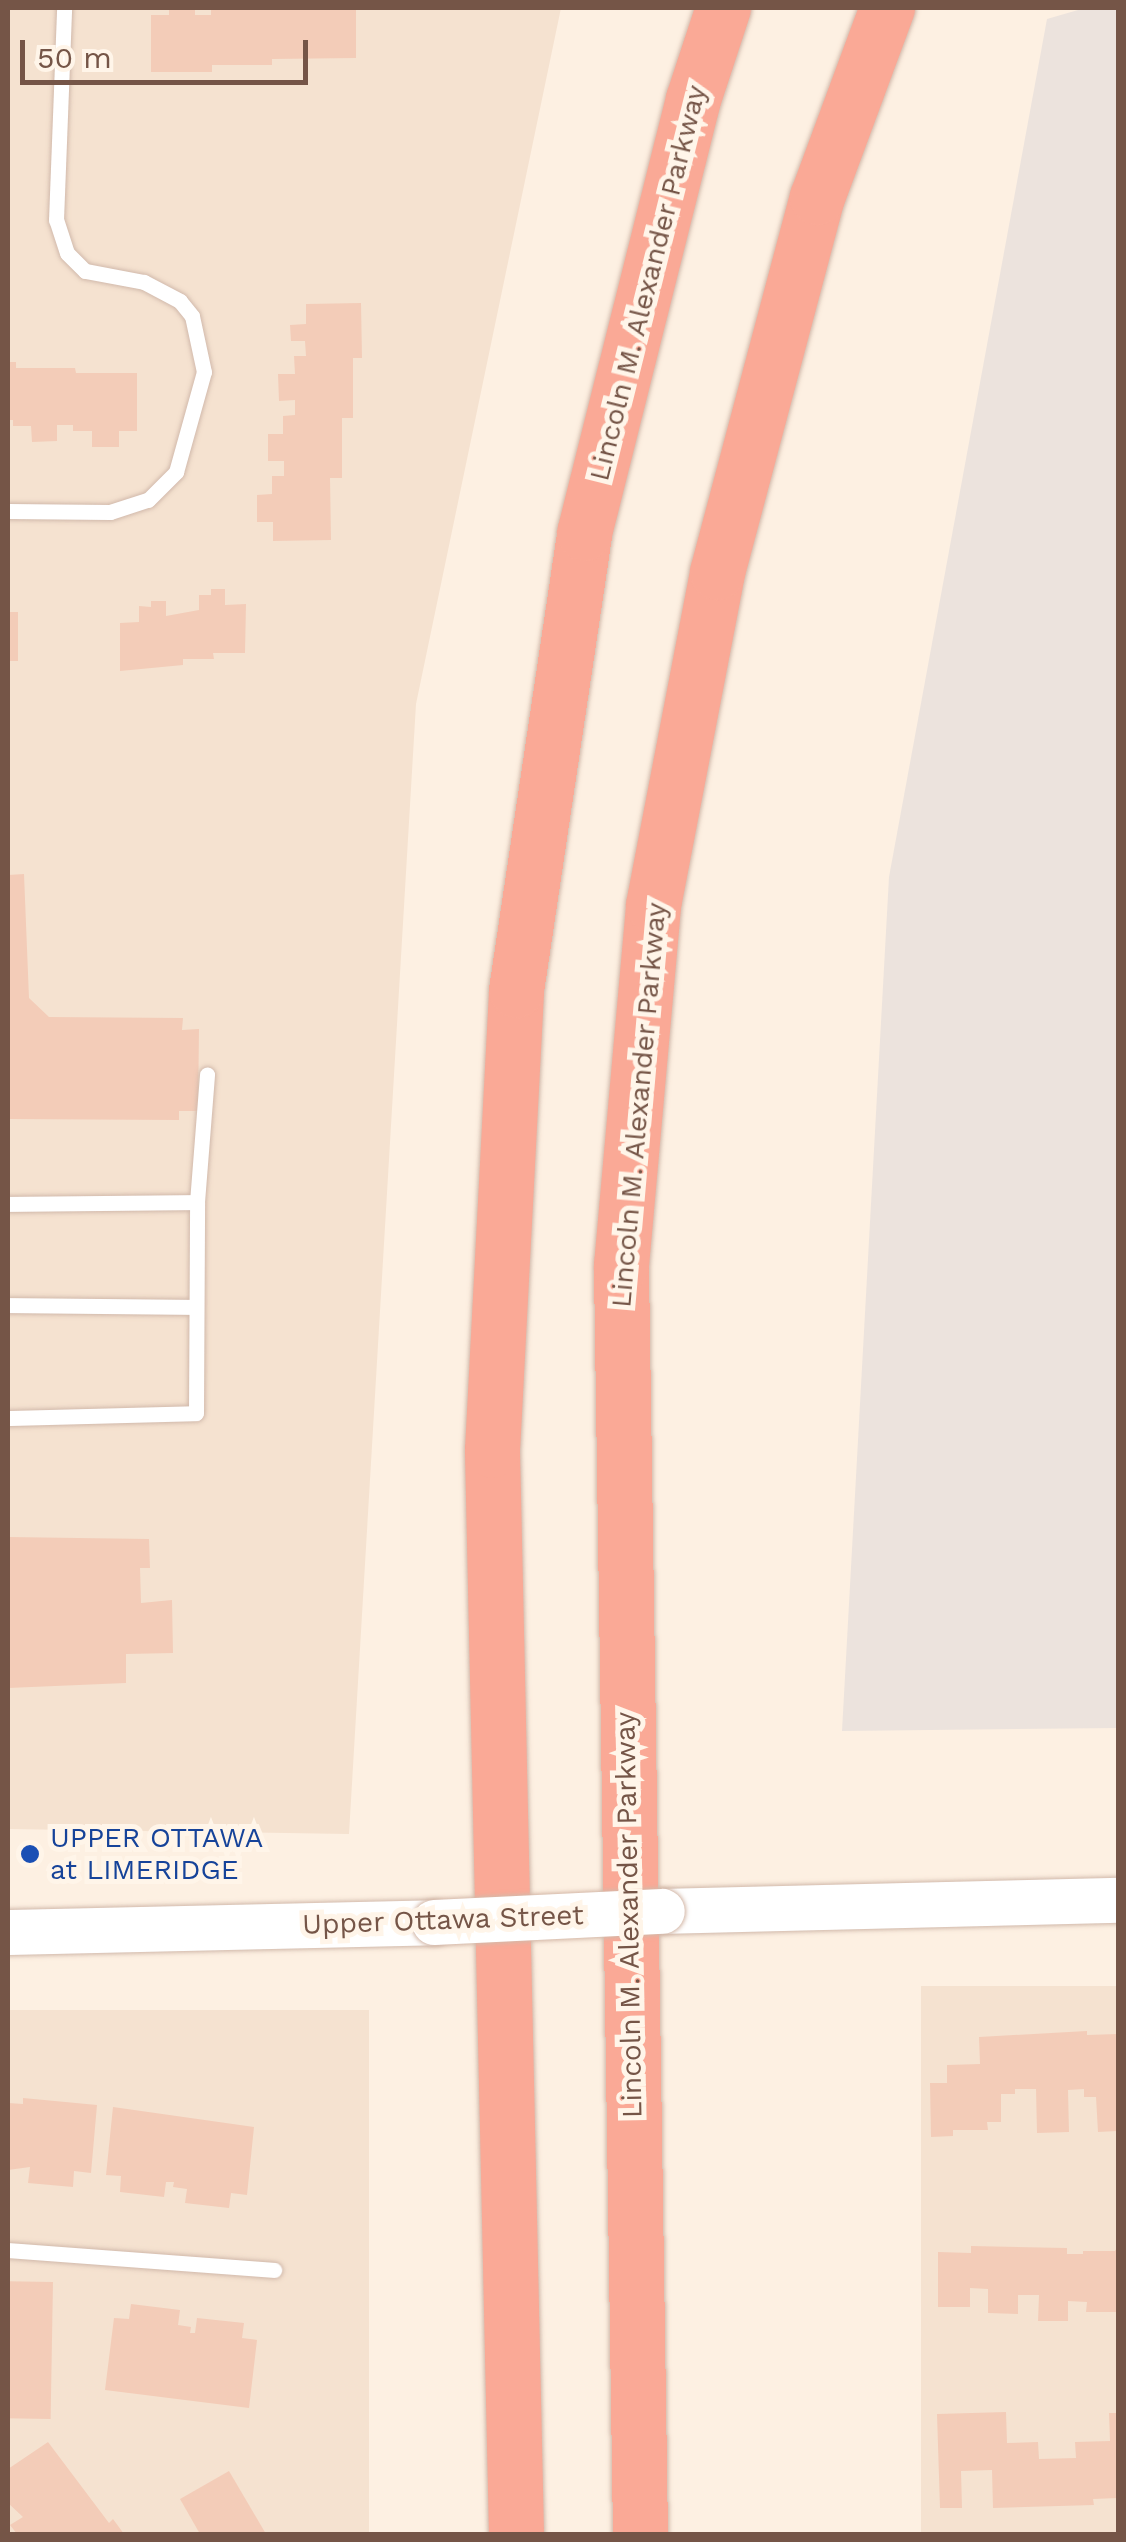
<!DOCTYPE html>
<style>
body{margin:0}
#map{position:relative;width:1126px;height:2542px;overflow:hidden;background:#fdf0e2;font-family:"Work Sans",sans-serif}
div>[style]{position:absolute}
.residential>*{inset:0;background:#f5e2d0;transform-origin:0 0}
.industrial>*{inset:0;background:#ece3dd}
.building>*{inset:0;background:#f3ccb8;transform-origin:0 0}
.roads{filter:drop-shadow(0 0 2px #d1b9ab) drop-shadow(0 0 2px #d1b9ab)}
.lane>*{height:15px;margin:-7.5px;padding:0 7.5px;transform-origin:7.5px;border-radius:7.5px;background:#fff}
.secondary>*{height:45px;margin:-22.5px;padding:0 22.5px;transform-origin:22.5px;border-radius:22.5px;background:#fff}
.highway>*{height:55px;margin:-27.5px;padding:0 27.5px;transform-origin:27.5px;border-radius:27.5px;background:#faa996}
.bridges{filter:drop-shadow(0 0 2px #d4b8a8) drop-shadow(0 0 2px #d4b8a8)}
.secondary-bridge>*{height:45px;margin:-22.5px;padding:0 22.5px;transform-origin:22.5px;border-radius:22.5px;background:#fff}
.dots>*{width:28px;height:28px;translate:-50% -50%;box-sizing:border-box;border:5px solid #fff5e9;border-radius:50%}
span{translate:-50% -50%;white-space:nowrap;text-align:center;line-height:1.15;-webkit-text-stroke:10px #fff5e9;paint-order:stroke}
.street-label{font-size:28px;color:#755547}
.transit-label{font-size:28px;color:#164399}
.left{translate:0 -50%;text-align:left}
.frame{position:absolute;inset:0;border:10px solid #755547;pointer-events:none}
.scale{position:absolute;left:20px;top:40px;width:288px;height:45px;box-sizing:border-box;border:5px solid #755547;border-top:0;padding-left:12px;font-size:30px;line-height:35px;white-space:nowrap;color:#755547;-webkit-text-stroke:8px #fff5e9;paint-order:stroke}
</style>
<div id="map">
<div class="residential">
<i style="clip-path:polygon(8px 8px,561px 8px,416px 704px,349px 1834px,8px 1829px)"></i>
<i style="left:1118px;top:1986px;width:548px;height:197px;rotate:90deg"></i>
<i style="left:369px;top:2010px;width:524px;height:361px;rotate:90deg"></i>
</div>
<div class="industrial">
<i style="clip-path:polygon(1085px 8px,1118px 8px,1118px 1728px,842px 1731px,889px 877px,1047px 19px)"></i>
</div>
<div class="building">
<i style="clip-path:polygon(169px 8px,195px 8px,195px 15px,211px 15px,211px 8px,356px 8px,356px 58px,272px 59px,272px 65px,212px 65px,212px 72px,151px 72px,151px 15px,169px 15px)"></i>
<i style="clip-path:polygon(361px 303px,362px 358px,353px 358px,353px 418px,342px 418px,342px 478px,330px 478px,331px 540px,273px 541px,273px 522px,257px 522px,257px 495px,272px 494px,272px 476px,284px 476px,284px 461px,268px 461px,268px 434px,283px 434px,283px 416px,295px 415px,295px 400px,279px 401px,278px 374px,295px 374px,294px 356px,306px 356px,305px 341px,291px 341px,290px 325px,306px 324px,306px 304px)"></i>
<i style="clip-path:polygon(8px 362px,16px 362px,16px 368px,75px 368px,76px 373px,137px 373px,137px 431px,119px 431px,119px 447px,92px 447px,92px 431px,73px 431px,73px 425px,57px 425px,57px 441px,32px 442px,31px 426px,13px 426px,13px 420px,8px 420px)"></i>
<i style="clip-path:polygon(211px 589px,225px 589px,225px 605px,246px 604px,245px 653px,213px 653px,214px 659px,183px 659px,183px 665px,120px 671px,120px 623px,139px 622px,139px 606px,151px 607px,151px 601px,166px 601px,166px 616px,199px 610px,199px 595px,211px 595px)"></i>
<i style="left:8px;top:612px;width:10px;height:49px"></i>
<i style="clip-path:polygon(24px 874px,29px 998px,49px 1017px,183px 1018px,182px 1030px,199px 1029px,198px 1111px,179px 1111px,179px 1120px,8px 1119px,8px 875px)"></i>
<i style="clip-path:polygon(8px 1537px,149px 1539px,150px 1568px,140px 1568px,141px 1603px,172px 1600px,173px 1653px,126px 1654px,126px 1683px,8px 1688px)"></i>
<i style="clip-path:polygon(1087px 2031px,1087px 2035px,1118px 2034px,1117px 2131px,1098px 2132px,1096px 2097px,1084px 2097px,1084px 2089px,1068px 2090px,1069px 2132px,1037px 2133px,1036px 2089px,1015px 2089px,1015px 2094px,1001px 2094px,1001px 2122px,987px 2122px,988px 2130px,953px 2130px,953px 2136px,931px 2137px,930px 2083px,947px 2083px,947px 2065px,980px 2064px,979px 2037px)"></i>
<i style="clip-path:polygon(23px 2098px,97px 2105px,91px 2173px,74px 2171px,73px 2187px,28px 2183px,30px 2167px,8px 2170px,8px 2103px,23px 2104px)"></i>
<i style="clip-path:polygon(113px 2107px,254px 2127px,247px 2195px,231px 2193px,229px 2208px,185px 2203px,187px 2189px,173px 2187px,174px 2182px,166px 2182px,164px 2197px,120px 2192px,121px 2176px,106px 2175px)"></i>
<i style="clip-path:polygon(971px 2246px,1067px 2248px,1067px 2254px,1083px 2254px,1083px 2251px,1115px 2251px,1118px 2246px,1117px 2312px,1086px 2312px,1087px 2302px,1068px 2301px,1068px 2321px,1038px 2321px,1039px 2295px,1018px 2295px,1018px 2314px,988px 2313px,988px 2289px,970px 2288px,970px 2307px,938px 2307px,938px 2252px,971px 2253px)"></i>
<i style="left:53px;top:2282px;width:137px;height:45px;rotate:91deg"></i>
<i style="clip-path:polygon(131px 2304px,180px 2310px,178px 2325px,191px 2327px,190px 2333px,195px 2333px,197px 2318px,244px 2323px,242px 2338px,257px 2340px,249px 2408px,105px 2390px,114px 2318px,129px 2319px)"></i>
<i style="clip-path:polygon(1006px 2412px,1007px 2443px,1038px 2442px,1039px 2459px,1076px 2458px,1075px 2442px,1110px 2441px,1109px 2413px,1118px 2413px,1118px 2498px,1093px 2499px,1094px 2505px,993px 2508px,992px 2470px,961px 2471px,962px 2508px,940px 2508px,937px 2414px)"></i>
<i style="clip-path:polygon(48px 2442px,109px 2523px,113px 2519px,124px 2534px,17px 2534px,10px 2525px,23px 2517px,8px 2503px,8px 2469px)"></i>
<i style="clip-path:polygon(229px 2471px,266px 2534px,200px 2534px,180px 2499px)"></i>
</div>
<div class="roads">
<div class="lane">
<i style="left:8px;top:511px;width:102px;rotate:0.6deg"></i>
<i style="left:110px;top:512px;width:40px;rotate:-18deg"></i>
<i style="left:148px;top:500px;width:40px;rotate:-45deg"></i>
<i style="left:176px;top:472px;width:104px;rotate:-74.4deg"></i>
<i style="left:204px;top:372px;width:57px;rotate:-102.1deg"></i>
<i style="left:192px;top:316px;width:19px;rotate:-129deg"></i>
<i style="left:180px;top:301px;width:41px;rotate:-152.2deg"></i>
<i style="left:144px;top:282px;width:60px;rotate:-169.4deg"></i>
<i style="left:85px;top:271px;width:25px;rotate:-135deg"></i>
<i style="left:67px;top:253px;width:35px;rotate:-108deg"></i>
<i style="left:56px;top:220px;width:212px;rotate:-87.8deg"></i>
<i style="left:8px;top:1204px;width:189px;rotate:-0.6deg"></i>
<i style="left:8px;top:1305px;width:187px;rotate:0.6deg"></i>
<i style="left:8px;top:1418px;width:188px;rotate:-1.5deg"></i>
<i style="left:196px;top:1413px;width:211px;rotate:-89.7deg"></i>
<i style="left:197px;top:1202px;width:128px;rotate:-85.5deg"></i>
<i style="left:8px;top:2250px;width:267px;rotate:4.3deg"></i>
</div>
<div class="secondary">
<i style="left:662px;top:1911px;width:456px;rotate:-1.4deg"></i>
<i style="left:8px;top:1932px;width:426px;rotate:-1.3deg"></i>
</div>
<div class="highway">
<i style="left:516px;top:2534px;width:1084px;rotate:-91.27deg"></i>
<i style="left:492px;top:1450px;width:461px;rotate:-87deg"></i>
<i style="left:516px;top:990px;width:462px;rotate:-81.5deg"></i>
<i style="left:584px;top:533px;width:447px;rotate:-75.9deg"></i>
<i style="left:693px;top:99px;width:96px;rotate:-71.8deg"></i>
<i style="left:640px;top:2534px;width:1269px;rotate:-90.86deg"></i>
<i style="left:621px;top:1265px;width:361px;rotate:-84.9deg"></i>
<i style="left:653px;top:905px;width:339px;rotate:-79.1deg"></i>
<i style="left:717px;top:572px;width:388px;rotate:-75.1deg"></i>
<i style="left:817px;top:197px;width:202px;rotate:-69.7deg"></i>
</div>
</div>
<div class="bridges">
<div class="secondary-bridge">
<i style="left:434px;top:1922px;width:228px;rotate:-2.8deg"></i>
</div>
</div>
<div class="dots">
<i style="left:30px;top:1854px;background:#1a4fb4"></i>
</div>
<div class="street-label">
<span style="left:648px;top:283px;rotate:-76deg">Lincoln M. Alexander Parkway</span>
<span style="left:639px;top:1105px;rotate:-85deg">Lincoln M. Alexander Parkway</span>
<span style="left:629px;top:1915px;rotate:-91deg">Lincoln M. Alexander Parkway</span>
<span style="left:443px;top:1920px;rotate:-2deg">Upper Ottawa Street</span>
</div>
<div class="transit-label">
<span class="left" style="left:50px;top:1854px">UPPER OTTAWA<br>at LIMERIDGE</span>
</div>
<div class="frame"></div>
<div class="scale">50 m</div>
</div>
